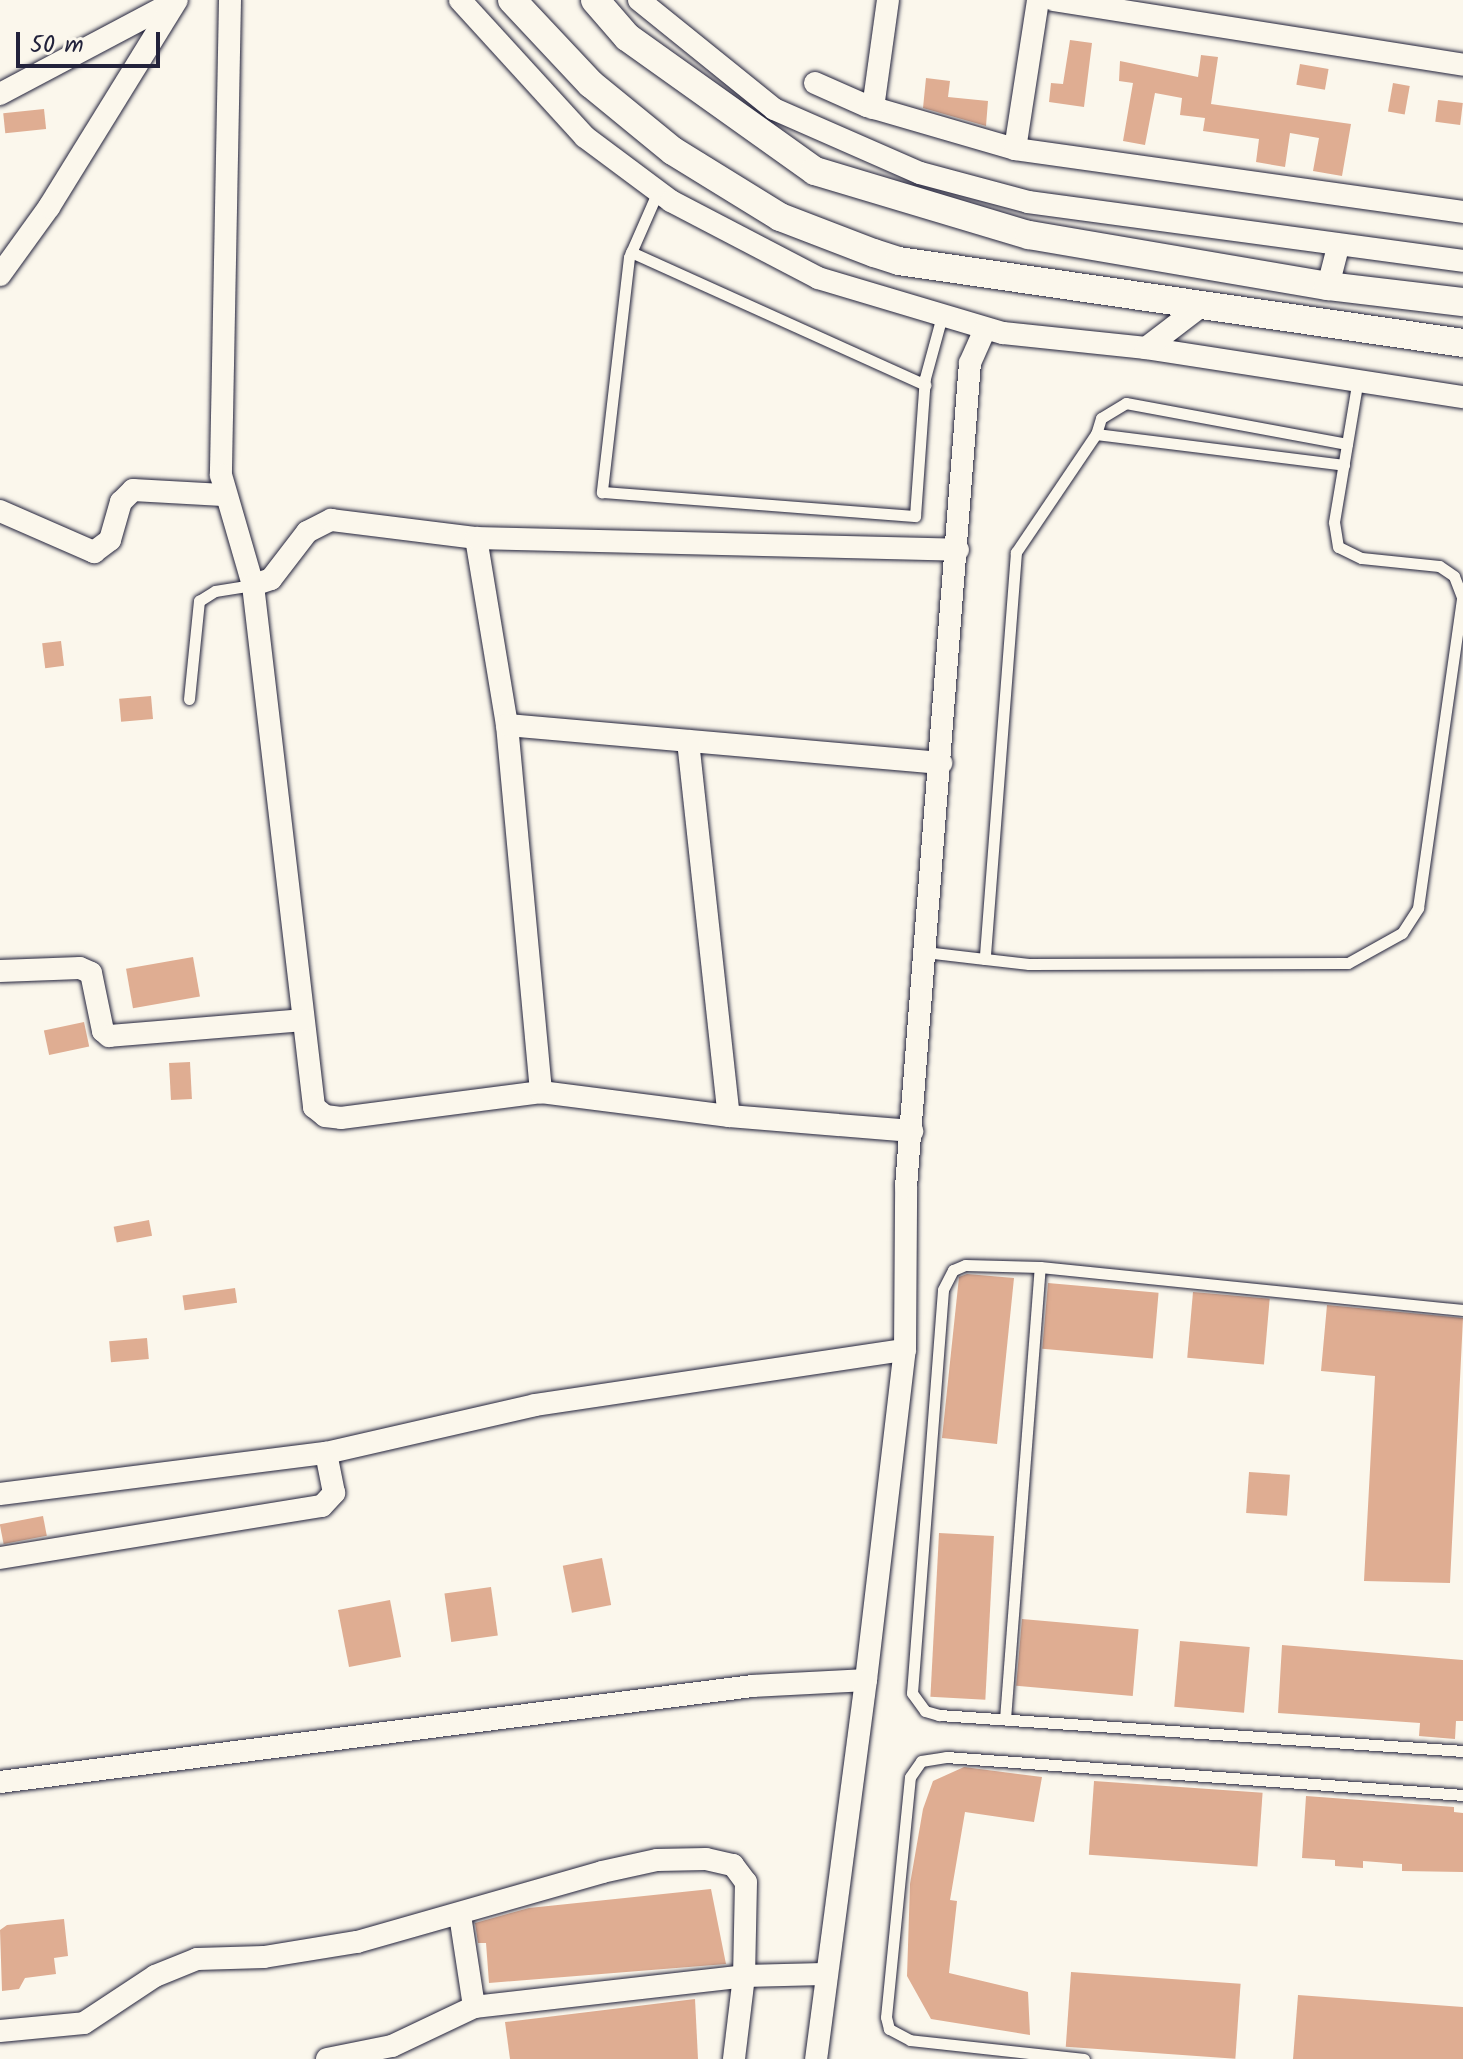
<!DOCTYPE html>
<style>
body{margin:0}
#map{position:relative;width:1463px;height:2059px;overflow:hidden;background:#fbf7ec;font-family:Kalam,sans-serif}
div>[style]{position:absolute}
.building>*{inset:0;background:#dfad92;transform-origin:0 0}
.roads{filter:drop-shadow(0 0 2px #22223b) drop-shadow(0 0 2px #22223b)}
.service>*{height:11px;margin:-5.5px;padding:0 5.5px;transform-origin:5.5px;border-radius:5.5px;background:#fbf7ec}
.minor>*{height:22px;margin:-11px;padding:0 11px;transform-origin:11px;border-radius:11px;background:#fbf7ec}
.tertiary>*{height:28px;margin:-14px;padding:0 14px;transform-origin:14px;border-radius:14px;background:#fbf7ec}
span{translate:-50% -50%;white-space:nowrap;text-align:center;line-height:1.15;-webkit-text-stroke:6px #fbf7ec;paint-order:stroke}
.scale{position:absolute;left:16px;top:32px;width:144px;height:36px;box-sizing:border-box;border:4px solid #22223b;border-top:0;padding-left:10px;font-size:24px;line-height:28px;white-space:nowrap;color:#22223b;-webkit-text-stroke:6px #fbf7ec;paint-order:stroke}
</style>
<div id="map">
<div class="building">
<i style="clip-path:polygon(1070px 40px,1092px 43px,1084px 107px,1049px 102px,1051px 83px,1063px 84px)"></i>
<i style="clip-path:polygon(1201px 55px,1218px 57px,1211px 104px,1351px 124px,1342px 176px,1313px 171px,1319px 138px,1290px 133px,1285px 167px,1256px 162px,1259px 139px,1203px 131px,1205px 118px,1180px 115px,1182px 98px,1155px 93px,1145px 145px,1123px 141px,1133px 83px,1119px 81px,1120px 61px,1198px 77px)"></i>
<i style="left:1300px;top:64px;width:29px;height:21px;rotate:10deg"></i>
<i style="clip-path:polygon(926px 78px,950px 81px,948px 97px,988px 101px,986px 126px,923px 108px)"></i>
<i style="left:1393px;top:83px;width:17px;height:29px;rotate:10deg"></i>
<i style="left:1438px;top:100px;width:25px;height:22px;rotate:7deg"></i>
<i style="left:44px;top:109px;width:20px;height:41px;rotate:84deg"></i>
<i style="left:61px;top:641px;width:25px;height:19px;rotate:83deg"></i>
<i style="left:151px;top:696px;width:23px;height:32px;rotate:85deg"></i>
<i style="left:193px;top:957px;width:40px;height:68px;rotate:80deg"></i>
<i style="left:84px;top:1022px;width:25px;height:41px;rotate:78deg"></i>
<i style="left:190px;top:1062px;width:37px;height:21px;rotate:87deg"></i>
<i style="left:149px;top:1220px;width:16px;height:36px;rotate:79deg"></i>
<i style="clip-path:polygon(967px 1274px,1014px 1278px,997px 1444px,942px 1438px,959px 1277px)"></i>
<i style="left:1048px;top:1283px;width:111px;height:66px;rotate:5deg"></i>
<i style="left:235px;top:1288px;width:15px;height:53px;rotate:82deg"></i>
<i style="left:1193px;top:1292px;width:77px;height:66px;rotate:5deg"></i>
<i style="clip-path:polygon(1327px 1305px,1463px 1318px,1450px 1583px,1364px 1581px,1375px 1376px,1321px 1371px)"></i>
<i style="left:147px;top:1338px;width:21px;height:38px;rotate:85deg"></i>
<i style="left:1249px;top:1472px;width:41px;height:41px;rotate:4deg"></i>
<i style="left:43px;top:1516px;width:20px;height:44px;rotate:79deg"></i>
<i style="left:939px;top:1533px;width:55px;height:164px;rotate:3deg"></i>
<i style="left:602px;top:1558px;width:48px;height:40px;rotate:79deg"></i>
<i style="left:491px;top:1587px;width:49px;height:47px;rotate:82deg"></i>
<i style="left:390px;top:1600px;width:58px;height:53px;rotate:79deg"></i>
<i style="left:1022px;top:1619px;width:117px;height:67px;rotate:5deg"></i>
<i style="left:1180px;top:1641px;width:70px;height:66px;rotate:5deg"></i>
<i style="clip-path:polygon(1282px 1645px,1463px 1660px,1463px 1721px,1456px 1721px,1455px 1739px,1419px 1736px,1420px 1723px,1278px 1713px)"></i>
<i style="clip-path:polygon(964px 1767px,1042px 1777px,1034px 1822px,965px 1812px,950px 1900px,957px 1901px,949px 1973px,1028px 1992px,1030px 2035px,931px 2019px,907px 1976px,910px 1884px,923px 1809px,933px 1781px)"></i>
<i style="left:1094px;top:1781px;width:169px;height:74px;rotate:4deg"></i>
<i style="clip-path:polygon(1306px 1796px,1454px 1807px,1454px 1812px,1463px 1813px,1463px 1872px,1402px 1871px,1402px 1864px,1363px 1861px,1363px 1868px,1335px 1866px,1335px 1860px,1302px 1858px)"></i>
<i style="clip-path:polygon(711px 1889px,726px 1964px,489px 1983px,486px 1943px,478px 1943px,475px 1923px,529px 1908px)"></i>
<i style="clip-path:polygon(64px 1919px,68px 1956px,54px 1958px,56px 1974px,25px 1978px,19px 1989px,2px 1991px,0 1930px,7px 1925px)"></i>
<i style="left:1071px;top:1972px;width:170px;height:75px;rotate:4deg"></i>
<i style="clip-path:polygon(1298px 1995px,1463px 2007px,1463px 2059px,1293px 2059px)"></i>
<i style="clip-path:polygon(695px 1999px,698px 2059px,510px 2059px,505px 2022px)"></i>
</div>
<div class="roads">
<div class="service">
<i style="left:658px;top:191px;width:72px;rotate:113.7deg"></i>
<i style="left:629px;top:257px;width:237px;rotate:96.6deg"></i>
<i style="left:602px;top:492px;width:314px;rotate:4.4deg"></i>
<i style="left:915px;top:516px;width:138px;rotate:-85.9deg"></i>
<i style="left:925px;top:378px;width:64px;rotate:-74.7deg"></i>
<i style="left:631px;top:252px;width:323px;rotate:24.3deg"></i>
<i style="left:1096px;top:434px;width:250px;rotate:7.1deg"></i>
<i style="left:1347px;top:444px;width:225px;rotate:-169.5deg"></i>
<i style="left:1126px;top:403px;width:29px;rotate:149deg"></i>
<i style="left:1101px;top:418px;width:17px;rotate:107deg"></i>
<i style="left:1096px;top:434px;width:143px;rotate:124.1deg"></i>
<i style="left:1016px;top:552px;width:408px;rotate:94.4deg"></i>
<i style="left:985px;top:959px;width:44px;rotate:6.5deg"></i>
<i style="left:1029px;top:964px;width:319px;rotate:-0.2deg"></i>
<i style="left:1348px;top:963px;width:62px;rotate:-29.1deg"></i>
<i style="left:1402px;top:933px;width:30px;rotate:-57deg"></i>
<i style="left:1418px;top:908px;width:314px;rotate:-81.9deg"></i>
<i style="left:1462px;top:597px;width:22px;rotate:-111deg"></i>
<i style="left:1454px;top:576px;width:18px;rotate:-146deg"></i>
<i style="left:1439px;top:566px;width:78px;rotate:-174.1deg"></i>
<i style="left:1361px;top:558px;width:25px;rotate:-154deg"></i>
<i style="left:1338px;top:547px;width:25px;rotate:-99deg"></i>
<i style="left:1334px;top:522px;width:146px;rotate:-80.5deg"></i>
<i style="left:189px;top:699px;width:99px;rotate:-84.2deg"></i>
<i style="left:199px;top:601px;width:19px;rotate:-32deg"></i>
<i style="left:215px;top:591px;width:38px;rotate:-9deg"></i>
<i style="left:925px;top:952px;width:60px;rotate:6.7deg"></i>
<i style="left:1463px;top:1310px;width:425px;rotate:-174.2deg"></i>
<i style="left:1040px;top:1267px;width:75px;rotate:-178.5deg"></i>
<i style="left:965px;top:1265px;width:13px;rotate:157deg"></i>
<i style="left:953px;top:1270px;width:22px;rotate:117deg"></i>
<i style="left:943px;top:1290px;width:404px;rotate:94.4deg"></i>
<i style="left:912px;top:1693px;width:22px;rotate:54deg"></i>
<i style="left:925px;top:1711px;width:15px;rotate:16deg"></i>
<i style="left:939px;top:1715px;width:525px;rotate:3.93deg"></i>
<i style="left:1005px;top:1719px;width:453px;rotate:-85.6deg"></i>
<i style="left:1084px;top:2059px;width:175px;rotate:-173.8deg"></i>
<i style="left:910px;top:2040px;width:24px;rotate:-152deg"></i>
<i style="left:889px;top:2029px;width:12px;rotate:-104deg"></i>
<i style="left:886px;top:2017px;width:241px;rotate:-84.3deg"></i>
<i style="left:910px;top:1777px;width:19px;rotate:-55deg"></i>
<i style="left:921px;top:1761px;width:25px;rotate:-9deg"></i>
<i style="left:946px;top:1757px;width:518px;rotate:4.2deg"></i>
</div>
<div class="minor">
<i style="left:230px;top:0;width:475px;rotate:91.1deg"></i>
<i style="left:221px;top:475px;width:115px;rotate:73.8deg"></i>
<i style="left:253px;top:585px;width:526px;rotate:83.33deg"></i>
<i style="left:314px;top:1107px;width:14px;rotate:39deg"></i>
<i style="left:325px;top:1116px;width:16px;rotate:7deg"></i>
<i style="left:341px;top:1118px;width:202px;rotate:-7.4deg"></i>
<i style="left:541px;top:1092px;width:190px;rotate:7.3deg"></i>
<i style="left:729px;top:1116px;width:184px;rotate:4.7deg"></i>
<i style="left:460px;top:0;width:185px;rotate:47.6deg"></i>
<i style="left:585px;top:137px;width:107px;rotate:36.7deg"></i>
<i style="left:671px;top:201px;width:166px;rotate:27.6deg"></i>
<i style="left:818px;top:278px;width:193px;rotate:16.6deg"></i>
<i style="left:1003px;top:333px;width:144px;rotate:6deg"></i>
<i style="left:1146px;top:348px;width:321px;rotate:8.8deg"></i>
<i style="left:639px;top:0;width:174px;rotate:38.9deg"></i>
<i style="left:774px;top:109px;width:159px;rotate:23.7deg"></i>
<i style="left:920px;top:173px;width:112px;rotate:15deg"></i>
<i style="left:1028px;top:202px;width:439px;rotate:7.7deg"></i>
<i style="left:1054px;top:0;width:414px;rotate:9deg"></i>
<i style="left:815px;top:83px;width:57px;rotate:23.9deg"></i>
<i style="left:867px;top:106px;width:154px;rotate:16.2deg"></i>
<i style="left:1015px;top:149px;width:452px;rotate:8deg"></i>
<i style="left:0;top:94px;width:195px;rotate:-27.9deg"></i>
<i style="left:873px;top:108px;width:109px;rotate:-82.1deg"></i>
<i style="left:1015px;top:149px;width:151px;rotate:-81.2deg"></i>
<i style="left:0;top:275px;width:84px;rotate:-54.2deg"></i>
<i style="left:49px;top:207px;width:243px;rotate:-58.3deg"></i>
<i style="left:1328px;top:286px;width:40px;rotate:-75.6deg"></i>
<i style="left:1146px;top:348px;width:69px;rotate:-37.4deg"></i>
<i style="left:0;top:511px;width:103px;rotate:23.6deg"></i>
<i style="left:94px;top:552px;width:20px;rotate:-37deg"></i>
<i style="left:110px;top:540px;width:40px;rotate:-74deg"></i>
<i style="left:121px;top:502px;width:17px;rotate:-45deg"></i>
<i style="left:133px;top:490px;width:90px;rotate:3.2deg"></i>
<i style="left:476px;top:538px;width:190px;rotate:80.6deg"></i>
<i style="left:507px;top:725px;width:369px;rotate:84.7deg"></i>
<i style="left:253px;top:585px;width:19px;rotate:-18deg"></i>
<i style="left:271px;top:579px;width:59px;rotate:-52.5deg"></i>
<i style="left:307px;top:532px;width:27px;rotate:-27deg"></i>
<i style="left:331px;top:520px;width:146px;rotate:7.1deg"></i>
<i style="left:476px;top:538px;width:482px;rotate:1.4deg"></i>
<i style="left:507px;top:725px;width:436px;rotate:5deg"></i>
<i style="left:688px;top:741px;width:377px;rotate:83.8deg"></i>
<i style="left:0;top:971px;width:80px;rotate:-2.1deg"></i>
<i style="left:80px;top:968px;width:12px;rotate:24deg"></i>
<i style="left:91px;top:973px;width:59px;rotate:78.3deg"></i>
<i style="left:103px;top:1031px;width:8px;rotate:40deg"></i>
<i style="left:109px;top:1036px;width:194px;rotate:-4.7deg"></i>
<i style="left:0;top:1494px;width:329px;rotate:-7.2deg"></i>
<i style="left:326px;top:1453px;width:214px;rotate:-12.9deg"></i>
<i style="left:535px;top:1405px;width:374px;rotate:-8.5deg"></i>
<i style="left:905px;top:1350px;width:163px;rotate:-89.6deg"></i>
<i style="left:906px;top:1187px;width:826px;rotate:-85.56deg"></i>
<i style="left:970px;top:363px;width:37px;rotate:-66deg"></i>
<i style="left:0;top:1558px;width:326px;rotate:-9.2deg"></i>
<i style="left:322px;top:1506px;width:18px;rotate:-47deg"></i>
<i style="left:334px;top:1493px;width:41px;rotate:-101.3deg"></i>
<i style="left:866px;top:1680px;width:332px;rotate:-83.3deg"></i>
<i style="left:0;top:1782px;width:759px;rotate:-7.27deg"></i>
<i style="left:753px;top:1686px;width:113px;rotate:-3deg"></i>
<i style="left:866px;top:1680px;width:382px;rotate:97.5deg"></i>
<i style="left:460px;top:1915px;width:93px;rotate:81.3deg"></i>
<i style="left:0;top:2031px;width:84px;rotate:-5.4deg"></i>
<i style="left:84px;top:2023px;width:85px;rotate:-33.5deg"></i>
<i style="left:155px;top:1976px;width:45px;rotate:-22deg"></i>
<i style="left:197px;top:1959px;width:67px;rotate:-1.7deg"></i>
<i style="left:264px;top:1957px;width:94px;rotate:-9.2deg"></i>
<i style="left:357px;top:1942px;width:255px;rotate:-15.9deg"></i>
<i style="left:602px;top:1872px;width:56px;rotate:-12.3deg"></i>
<i style="left:657px;top:1860px;width:49px;rotate:-1.2deg"></i>
<i style="left:706px;top:1859px;width:28px;rotate:13deg"></i>
<i style="left:733px;top:1865px;width:21px;rotate:53deg"></i>
<i style="left:746px;top:1882px;width:94px;rotate:91.2deg"></i>
<i style="left:744px;top:1976px;width:84px;rotate:96.9deg"></i>
<i style="left:327px;top:2059px;width:66px;rotate:-11.3deg"></i>
<i style="left:392px;top:2046px;width:91px;rotate:-25.4deg"></i>
<i style="left:474px;top:2007px;width:272px;rotate:-6.5deg"></i>
<i style="left:744px;top:1976px;width:80px;rotate:-1.4deg"></i>
</div>
<div class="tertiary">
<i style="left:512px;top:0;width:115px;rotate:46.8deg"></i>
<i style="left:591px;top:84px;width:106px;rotate:39.3deg"></i>
<i style="left:673px;top:151px;width:126px;rotate:31.7deg"></i>
<i style="left:780px;top:217px;width:101px;rotate:21deg"></i>
<i style="left:874px;top:253px;width:26px;rotate:18deg"></i>
<i style="left:899px;top:261px;width:570px;rotate:8.27deg"></i>
<i style="left:595px;top:0;width:49px;rotate:49.1deg"></i>
<i style="left:627px;top:37px;width:231px;rotate:35.5deg"></i>
<i style="left:815px;top:171px;width:223px;rotate:16.7deg"></i>
<i style="left:1029px;top:235px;width:303px;rotate:9.7deg"></i>
<i style="left:1328px;top:286px;width:136px;rotate:6.8deg"></i>
</div>
</div>
<div class="scale">50 m</div>
</div>
